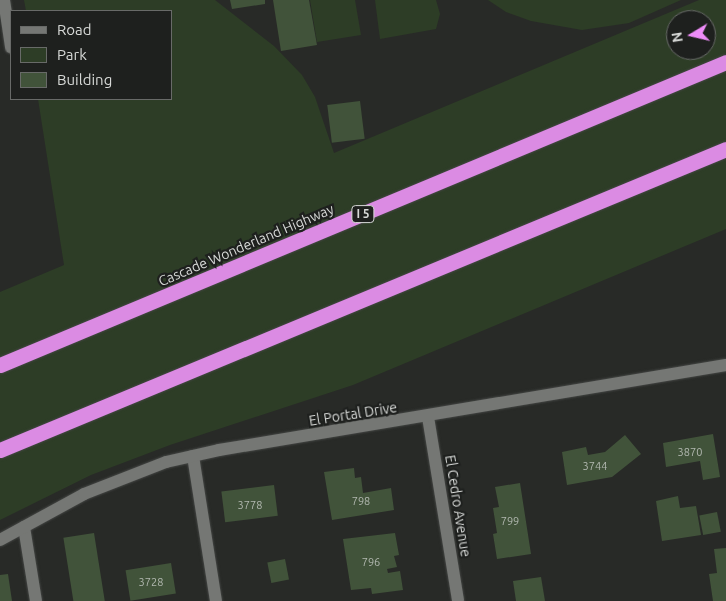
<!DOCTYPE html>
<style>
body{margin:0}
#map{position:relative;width:726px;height:601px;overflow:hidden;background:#282a27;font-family:Ubuntu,sans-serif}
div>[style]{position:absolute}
.green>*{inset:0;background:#2d3d26}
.building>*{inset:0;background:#41533a;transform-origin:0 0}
.roads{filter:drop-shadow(0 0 1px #444644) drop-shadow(0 0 1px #444644)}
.minor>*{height:12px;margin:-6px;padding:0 6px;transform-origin:6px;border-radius:6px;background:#757774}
.highway>*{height:15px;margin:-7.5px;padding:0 7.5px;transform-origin:7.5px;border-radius:7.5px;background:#db8be3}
span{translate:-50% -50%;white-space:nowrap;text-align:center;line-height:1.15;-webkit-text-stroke:4.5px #1e201e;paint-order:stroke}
.number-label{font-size:11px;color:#b2b8b0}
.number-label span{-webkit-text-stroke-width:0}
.shield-label span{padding:1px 4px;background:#1e201e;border:1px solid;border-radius:4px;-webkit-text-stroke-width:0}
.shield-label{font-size:12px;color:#d7d9d7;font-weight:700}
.street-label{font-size:14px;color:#d7d9d7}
.legend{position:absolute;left:10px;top:10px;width:162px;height:90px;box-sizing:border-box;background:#1e201e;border:1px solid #686a68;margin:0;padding:6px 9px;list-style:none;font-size:15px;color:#d7d9d7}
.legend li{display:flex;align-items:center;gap:10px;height:25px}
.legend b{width:25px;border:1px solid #686a68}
.north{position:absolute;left:666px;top:10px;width:50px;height:50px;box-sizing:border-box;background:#1e201e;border:1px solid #686a68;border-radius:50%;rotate:261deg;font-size:14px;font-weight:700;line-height:20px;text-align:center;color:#d7d9d7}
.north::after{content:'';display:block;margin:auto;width:18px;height:22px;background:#ee8cf8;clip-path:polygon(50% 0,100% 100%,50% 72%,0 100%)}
</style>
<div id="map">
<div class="green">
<i style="clip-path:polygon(evenodd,24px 0,215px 0,274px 46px,302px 75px,315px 97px,334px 153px,699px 0,726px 0,726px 229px,353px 385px,170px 445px,91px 475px,0 520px,0 292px,64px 265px,38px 99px,171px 99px,171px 11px,26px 11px,24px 0,676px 20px,706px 20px,706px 50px,676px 50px,676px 20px)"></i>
<i style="clip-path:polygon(310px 0,355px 0,361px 35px,317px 42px)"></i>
<i style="clip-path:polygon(375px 0,436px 0,440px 14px,436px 29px,380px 39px)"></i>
<i style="clip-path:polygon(488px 0,681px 0,629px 23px,582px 30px,531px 21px,506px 12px)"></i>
</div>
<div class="building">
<i style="clip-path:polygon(230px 0,265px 0,265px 4px,232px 9px)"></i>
<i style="clip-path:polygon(273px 0,309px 0,317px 45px,281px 51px)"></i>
<i style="left:360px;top:101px;width:38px;height:33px;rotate:83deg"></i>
<i style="clip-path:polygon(713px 434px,720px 477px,703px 480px,700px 461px,666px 467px,663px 443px)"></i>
<i style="clip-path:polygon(625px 435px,641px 454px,612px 477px,567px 485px,562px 452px,586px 447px,588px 455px,605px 452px)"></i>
<i style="clip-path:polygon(354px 468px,355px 478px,361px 477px,363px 493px,391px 488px,394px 510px,332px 520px,324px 472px)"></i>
<i style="clip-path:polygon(520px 483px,531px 554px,497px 559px,493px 534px,497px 533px,493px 508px,499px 507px,495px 487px)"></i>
<i style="left:274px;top:485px;width:31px;height:53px;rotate:83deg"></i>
<i style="clip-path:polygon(678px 496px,680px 508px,696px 506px,701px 535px,662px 541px,656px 501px)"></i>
<i style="left:717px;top:512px;width:20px;height:18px;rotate:79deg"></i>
<i style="left:94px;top:533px;width:69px;height:31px;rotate:81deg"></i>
<i style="clip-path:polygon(395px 533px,399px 555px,394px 556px,397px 567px,387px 569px,388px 573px,400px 571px,403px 590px,372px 594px,371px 588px,351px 590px,343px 539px)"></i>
<i style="clip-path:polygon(726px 548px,726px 601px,713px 601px,709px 574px,717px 573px,714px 549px)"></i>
<i style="left:285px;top:559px;width:21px;height:18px;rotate:79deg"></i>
<i style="left:171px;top:563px;width:31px;height:46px;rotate:81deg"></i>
<i style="clip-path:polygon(8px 574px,12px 601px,0 601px,0 575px)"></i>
<i style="clip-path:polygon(541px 577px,545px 601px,516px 601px,513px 581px)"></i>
</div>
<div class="roads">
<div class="minor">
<i style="left:4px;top:0;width:48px;rotate:81.5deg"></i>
<i style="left:428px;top:417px;width:186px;rotate:80.7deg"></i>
<i style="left:193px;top:456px;width:147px;rotate:81deg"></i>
<i style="left:24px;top:527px;width:75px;rotate:80.8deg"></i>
<i style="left:0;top:540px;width:96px;rotate:-28.7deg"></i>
<i style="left:84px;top:494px;width:88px;rotate:-21.3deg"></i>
<i style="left:166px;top:462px;width:54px;rotate:-12.8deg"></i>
<i style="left:219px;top:450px;width:514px;rotate:-9.52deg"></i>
</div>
<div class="highway">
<i style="left:0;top:365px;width:787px;rotate:-22.65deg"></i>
<i style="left:0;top:450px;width:786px;rotate:-22.52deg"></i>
</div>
</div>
<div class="number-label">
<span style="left:690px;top:452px">3870</span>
<span style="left:595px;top:466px">3744</span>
<span style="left:361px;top:501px">798</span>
<span style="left:250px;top:505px">3778</span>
<span style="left:510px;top:521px">799</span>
<span style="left:371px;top:562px">796</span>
<span style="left:151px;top:582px">3728</span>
</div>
<div class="shield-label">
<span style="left:363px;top:214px">I 5</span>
</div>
<div class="street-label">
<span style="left:246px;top:245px;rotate:-23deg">Cascade Wonderland Highway</span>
<span style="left:353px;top:414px;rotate:-9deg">El Portal Drive</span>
<span style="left:458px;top:506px;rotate:81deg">El Cedro Avenue</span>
</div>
<ul class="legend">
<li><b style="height:6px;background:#757774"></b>Road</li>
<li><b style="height:14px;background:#2d3d26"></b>Park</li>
<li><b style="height:14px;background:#41533a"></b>Building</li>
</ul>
<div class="north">N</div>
</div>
